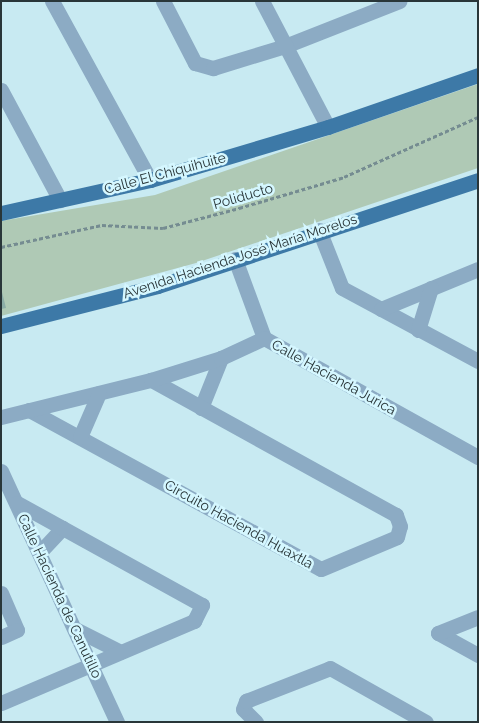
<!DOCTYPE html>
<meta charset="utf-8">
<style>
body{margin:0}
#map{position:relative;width:479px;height:723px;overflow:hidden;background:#c8eaf2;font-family:Raleway,sans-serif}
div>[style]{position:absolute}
.green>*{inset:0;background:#afc9b5}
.building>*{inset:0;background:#8cada7}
.path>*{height:2.5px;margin-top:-1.25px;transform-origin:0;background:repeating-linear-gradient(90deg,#758c91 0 4px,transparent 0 6.5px)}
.minor>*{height:15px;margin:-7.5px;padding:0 7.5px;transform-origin:7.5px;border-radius:7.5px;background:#8cabc4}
.major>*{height:15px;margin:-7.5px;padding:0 7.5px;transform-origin:7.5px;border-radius:7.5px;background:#3d79a7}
span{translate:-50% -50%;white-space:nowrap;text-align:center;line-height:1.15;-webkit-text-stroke:5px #d5f7ff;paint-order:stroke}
.street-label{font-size:14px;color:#293639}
.frame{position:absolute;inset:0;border:2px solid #293639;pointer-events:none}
</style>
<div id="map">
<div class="green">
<i style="clip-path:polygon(478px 84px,478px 168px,196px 263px,1px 316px,1px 221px,155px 195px)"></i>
</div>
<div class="building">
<i style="clip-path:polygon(1px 288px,6px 308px,1px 309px)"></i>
</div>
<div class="path">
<i style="left:1px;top:247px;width:103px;rotate:-12.3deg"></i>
<i style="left:102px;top:225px;width:61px;rotate:2.8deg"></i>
<i style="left:163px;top:228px;width:79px;rotate:-14.7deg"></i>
<i style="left:239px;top:208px;width:109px;rotate:-16.4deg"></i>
<i style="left:344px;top:177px;width:147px;rotate:-24.1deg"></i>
</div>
<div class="minor">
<i style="left:52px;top:1px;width:204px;rotate:61.3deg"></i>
<i style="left:163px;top:1px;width:70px;rotate:62.7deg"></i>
<i style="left:195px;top:63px;width:19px;rotate:16deg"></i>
<i style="left:213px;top:68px;width:75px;rotate:-17deg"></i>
<i style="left:285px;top:46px;width:123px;rotate:-21.5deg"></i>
<i style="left:262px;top:1px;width:142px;rotate:62.4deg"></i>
<i style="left:1px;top:90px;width:125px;rotate:61.8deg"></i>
<i style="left:319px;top:230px;width:62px;rotate:68.4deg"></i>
<i style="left:342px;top:288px;width:154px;rotate:28.2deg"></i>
<i style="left:235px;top:259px;width:84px;rotate:69.8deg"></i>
<i style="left:264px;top:338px;width:245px;rotate:29.1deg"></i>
<i style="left:381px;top:309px;width:105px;rotate:-22.4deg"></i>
<i style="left:418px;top:330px;width:44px;rotate:-72.8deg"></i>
<i style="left:201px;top:408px;width:54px;rotate:-68.2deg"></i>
<i style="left:29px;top:410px;width:332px;rotate:28.6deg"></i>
<i style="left:321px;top:569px;width:82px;rotate:-22.8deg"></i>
<i style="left:397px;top:537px;width:11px;rotate:-75deg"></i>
<i style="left:400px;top:526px;width:12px;rotate:-110deg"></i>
<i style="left:396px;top:515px;width:280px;rotate:-151.1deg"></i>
<i style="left:1px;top:417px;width:154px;rotate:-13.9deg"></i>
<i style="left:151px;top:380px;width:73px;rotate:-17.4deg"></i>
<i style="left:221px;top:358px;width:47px;rotate:-24.9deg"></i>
<i style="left:80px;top:437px;width:48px;rotate:-66.6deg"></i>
<i style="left:1px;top:471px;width:277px;rotate:65.2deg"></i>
<i style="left:40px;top:552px;width:33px;rotate:-47deg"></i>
<i style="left:1px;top:593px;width:40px;rotate:66.6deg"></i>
<i style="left:17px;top:630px;width:17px;rotate:156deg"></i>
<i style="left:75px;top:629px;width:51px;rotate:26.6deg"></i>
<i style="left:438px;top:633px;width:46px;rotate:28.8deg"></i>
<i style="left:438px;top:633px;width:43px;rotate:-21.8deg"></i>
<i style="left:1px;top:703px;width:210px;rotate:-23deg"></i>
<i style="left:194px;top:621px;width:18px;rotate:-63deg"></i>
<i style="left:202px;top:605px;width:211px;rotate:-151.1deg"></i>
<i style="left:256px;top:722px;width:18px;rotate:-135deg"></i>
<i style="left:243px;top:709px;width:9px;rotate:-69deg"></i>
<i style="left:246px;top:701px;width:90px;rotate:-21.4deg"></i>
<i style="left:330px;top:668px;width:110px;rotate:29.4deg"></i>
</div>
<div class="major">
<i style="left:1px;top:213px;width:153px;rotate:-12.5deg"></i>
<i style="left:150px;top:180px;width:186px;rotate:-16.6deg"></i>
<i style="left:328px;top:127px;width:159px;rotate:-19.1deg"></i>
<i style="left:1px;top:326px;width:162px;rotate:-14.3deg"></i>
<i style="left:158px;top:286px;width:337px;rotate:-18.3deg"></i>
</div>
<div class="street-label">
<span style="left:165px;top:173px;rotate:-15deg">Calle El Chiquihuite</span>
<span style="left:243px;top:196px;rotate:-16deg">Poliducto</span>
<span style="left:240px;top:256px;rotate:-18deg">Avenida Hacienda José María Morelos</span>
<span style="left:334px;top:377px;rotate:29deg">Calle Hacienda Jurica</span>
<span style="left:239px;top:524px;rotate:29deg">Circuito Hacienda Huaxtla</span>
<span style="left:60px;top:596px;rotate:65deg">Calle Hacienda de Canutillo</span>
</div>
<div class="frame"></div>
</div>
